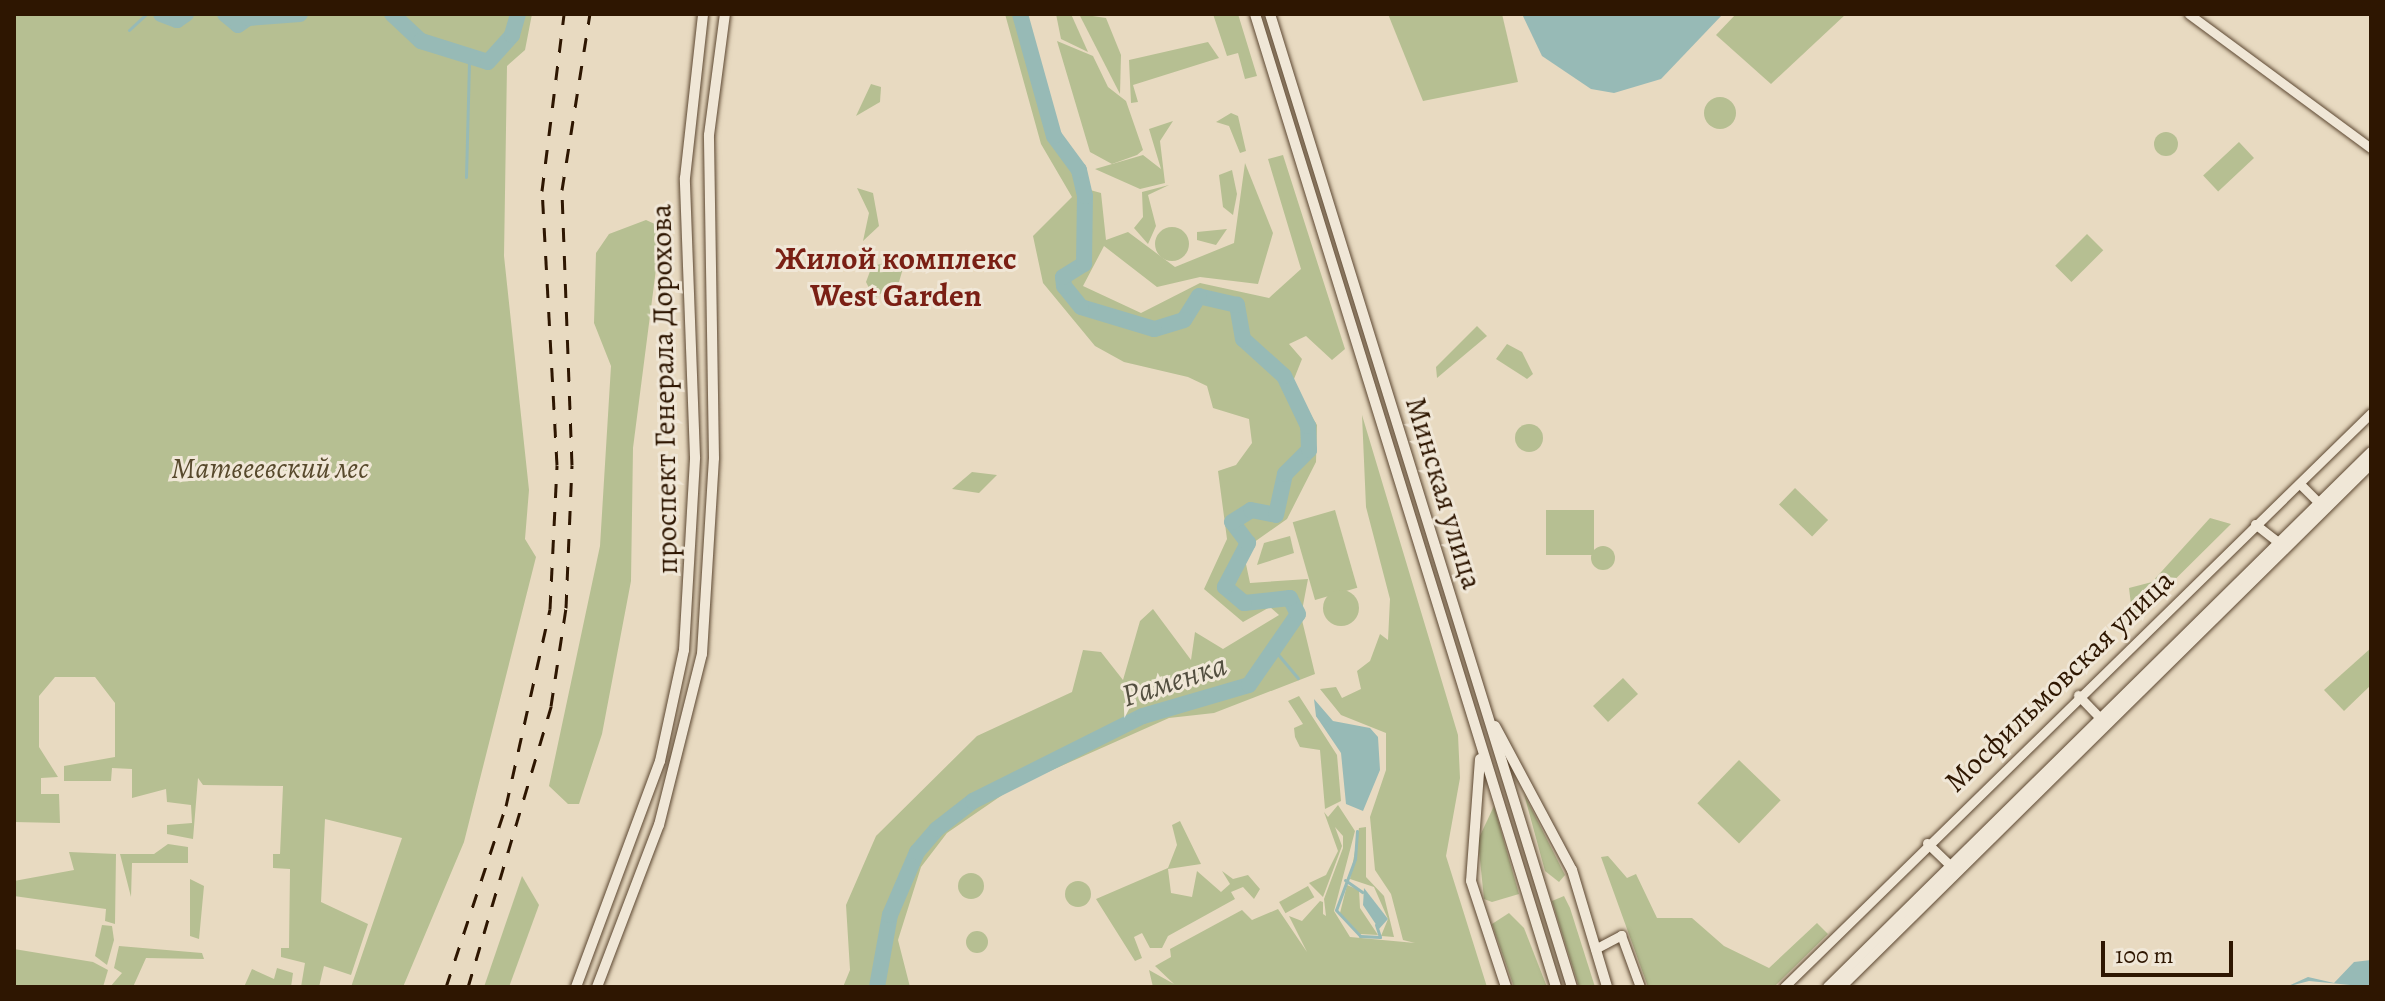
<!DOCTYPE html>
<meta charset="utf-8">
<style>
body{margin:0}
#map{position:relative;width:2385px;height:1001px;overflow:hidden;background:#e8dac1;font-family:Alegreya,serif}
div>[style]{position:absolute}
.green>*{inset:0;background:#b6bf92;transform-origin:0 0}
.round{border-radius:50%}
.water>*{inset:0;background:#97bab6}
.stream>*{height:3px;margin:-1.5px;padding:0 1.5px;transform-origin:1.5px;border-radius:1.5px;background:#97bab6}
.river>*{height:16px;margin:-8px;padding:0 8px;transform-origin:8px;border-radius:8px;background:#97bab6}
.roads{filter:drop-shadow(0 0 2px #5c4731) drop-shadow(0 0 2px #5c4731)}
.tertiary>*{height:9px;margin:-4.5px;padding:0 4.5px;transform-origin:4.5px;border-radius:4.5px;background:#f0e7d7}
.secondary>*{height:10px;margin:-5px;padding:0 5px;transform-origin:5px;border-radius:5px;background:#f0e7d7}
.rail>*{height:3px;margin-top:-1.5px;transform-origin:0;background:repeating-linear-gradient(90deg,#2e1601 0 14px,transparent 0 28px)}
span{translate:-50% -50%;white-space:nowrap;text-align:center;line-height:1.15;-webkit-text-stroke:6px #f0e7d7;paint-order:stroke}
.street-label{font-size:30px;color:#2e1601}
.park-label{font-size:30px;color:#57492c;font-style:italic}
.neighbourhood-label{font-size:32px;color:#7a1f14;font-weight:700}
.water-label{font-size:32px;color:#534f40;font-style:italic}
.frame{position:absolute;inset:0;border:16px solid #2e1601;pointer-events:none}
.scale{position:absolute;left:2101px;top:941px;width:132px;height:36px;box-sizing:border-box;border:4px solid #2e1601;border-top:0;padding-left:10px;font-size:24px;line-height:28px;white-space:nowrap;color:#2e1601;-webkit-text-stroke:6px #f0e7d7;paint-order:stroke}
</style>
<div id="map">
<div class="green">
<i style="clip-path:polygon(14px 14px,532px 14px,525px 50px,507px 66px,504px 256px,529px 490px,525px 539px,536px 557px,464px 842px,403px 987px,351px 987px,402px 838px,325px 819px,321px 902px,368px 924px,351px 975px,324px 966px,319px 987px,301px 987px,305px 963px,281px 957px,281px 948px,289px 948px,290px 869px,273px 868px,273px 854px,280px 854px,283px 786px,203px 785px,198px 778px,193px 839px,167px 834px,167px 825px,192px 823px,191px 805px,167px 802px,166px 789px,132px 798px,132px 769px,112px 768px,111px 781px,64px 781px,64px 766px,115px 757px,115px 703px,95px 677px,55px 677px,39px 696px,39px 747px,58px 777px,41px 778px,41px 794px,59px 794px,60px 823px,14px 822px)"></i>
<i style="clip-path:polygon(1005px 14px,1020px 14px,1054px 136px,1083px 188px,1101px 193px,1106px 240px,1128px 232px,1175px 267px,1234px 243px,1245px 163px,1273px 233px,1258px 284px,1200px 277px,1157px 287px,1104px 246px,1083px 286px,1141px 313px,1200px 283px,1269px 298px,1301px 269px,1268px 159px,1283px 155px,1345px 349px,1332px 360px,1306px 336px,1289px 344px,1302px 359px,1292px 384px,1317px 425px,1316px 462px,1287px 519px,1243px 550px,1250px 583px,1308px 579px,1301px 616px,1315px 674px,1214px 713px,1169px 718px,1014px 787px,947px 833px,921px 867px,898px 940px,910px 987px,843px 987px,850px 970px,846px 905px,876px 836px,977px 736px,1072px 692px,1083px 650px,1101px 652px,1123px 680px,1140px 621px,1153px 609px,1191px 660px,1195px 632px,1223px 649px,1279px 615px,1270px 607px,1243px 622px,1204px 589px,1227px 539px,1218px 471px,1236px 465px,1252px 443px,1249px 419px,1213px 408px,1207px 386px,1188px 377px,1124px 362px,1095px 346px,1043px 283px,1033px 236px,1072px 197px,1041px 144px)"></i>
<i style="clip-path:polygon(1056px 14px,1071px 14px,1088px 52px,1061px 39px)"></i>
<i style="clip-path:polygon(1079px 14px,1106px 18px,1121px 55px,1120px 94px)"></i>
<i style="clip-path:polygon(1213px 14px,1238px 14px,1257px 76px,1245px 79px,1238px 53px,1227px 56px)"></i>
<i style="clip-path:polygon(1388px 14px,1502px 14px,1518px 82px,1423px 101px)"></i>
<i style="clip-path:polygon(1736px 14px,1846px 14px,1771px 84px,1716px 35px)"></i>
<i style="clip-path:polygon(1057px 41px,1093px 56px,1108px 87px,1126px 101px,1143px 150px,1137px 155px,1112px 164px,1090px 152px)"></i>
<i style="clip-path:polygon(1208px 42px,1219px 58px,1133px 85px,1138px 102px,1131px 103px,1129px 60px)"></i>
<i style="clip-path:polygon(871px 84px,881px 87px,880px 102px,856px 116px)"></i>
<i class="round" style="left:1704px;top:97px;width:32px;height:32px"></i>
<i style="clip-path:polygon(1231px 113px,1238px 116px,1246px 151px,1240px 153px,1229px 126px,1216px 122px)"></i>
<i style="clip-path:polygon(1173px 121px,1160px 141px,1165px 183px,1140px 189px,1095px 169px,1143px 155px,1161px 169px,1149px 129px)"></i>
<i class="round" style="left:2154px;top:132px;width:24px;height:24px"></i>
<i style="left:2239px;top:142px;width:22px;height:49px;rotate:47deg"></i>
<i style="clip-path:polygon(1232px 170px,1237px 194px,1233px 215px,1223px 207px,1219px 175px)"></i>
<i style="clip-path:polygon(1169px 185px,1148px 195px,1156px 226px,1148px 244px,1134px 228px,1143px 217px,1142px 192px)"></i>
<i style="clip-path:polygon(857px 188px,873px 193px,879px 226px,863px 241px,869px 213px)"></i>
<i style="clip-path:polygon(646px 220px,657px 225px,660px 238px,633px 448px,631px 581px,602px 734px,579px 804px,568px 804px,549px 786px,600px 546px,611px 366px,594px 323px,596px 253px,609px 234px)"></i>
<i class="round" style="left:1155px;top:227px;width:34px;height:34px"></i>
<i style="clip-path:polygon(1227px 229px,1216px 245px,1197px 240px,1197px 232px)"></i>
<i style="left:2087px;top:234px;width:23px;height:45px;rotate:45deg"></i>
<i style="clip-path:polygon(906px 258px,899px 282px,874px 298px,866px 282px,872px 266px)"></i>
<i style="clip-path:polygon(1477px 326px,1487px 336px,1437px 378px,1436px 367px)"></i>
<i style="clip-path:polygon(1507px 344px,1522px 352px,1533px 374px,1527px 379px,1496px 359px)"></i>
<i style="clip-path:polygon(1362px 415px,1458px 735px,1460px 778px,1446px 856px,1487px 987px,1153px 987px,1149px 970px,1174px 984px,1155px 966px,1171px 957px,1170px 949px,1242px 910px,1252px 920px,1278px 909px,1307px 952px,1289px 916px,1302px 921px,1320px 901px,1323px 902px,1323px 914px,1326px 916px,1324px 899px,1343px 848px,1343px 836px,1335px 827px,1342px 846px,1323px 897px,1309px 883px,1326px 875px,1338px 851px,1324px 812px,1328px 817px,1338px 805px,1355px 831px,1334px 911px,1350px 937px,1415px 943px,1403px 940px,1391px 894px,1375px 870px,1370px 817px,1386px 770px,1386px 733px,1341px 715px,1320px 689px,1336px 687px,1342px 698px,1361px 689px,1357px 671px,1370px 661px,1380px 634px,1388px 640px,1390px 599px,1366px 507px)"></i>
<i class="round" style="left:1515px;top:424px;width:28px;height:28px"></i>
<i style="clip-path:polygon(972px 472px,997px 475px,979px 493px,952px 489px)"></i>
<i style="left:1795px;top:488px;width:46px;height:23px;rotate:44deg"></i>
<i style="left:1335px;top:510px;width:81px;height:44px;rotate:74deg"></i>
<i style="left:1546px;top:510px;width:48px;height:45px"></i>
<i style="clip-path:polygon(2210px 518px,2231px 524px,2133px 621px,2129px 588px,2152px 582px)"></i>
<i style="clip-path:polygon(1290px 536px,1294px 553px,1257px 565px,1264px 543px)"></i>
<i class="round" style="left:1591px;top:546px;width:24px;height:24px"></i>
<i class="round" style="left:1323px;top:590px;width:36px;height:36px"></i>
<i style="clip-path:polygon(2371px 648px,2371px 685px,2344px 711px,2324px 690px)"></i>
<i style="left:1623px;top:678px;width:22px;height:41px;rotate:47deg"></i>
<i style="clip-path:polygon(1299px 696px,1337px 755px,1341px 801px,1325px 809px,1320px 750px,1300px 747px,1295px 737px,1294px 728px,1303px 724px,1288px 701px)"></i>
<i style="left:1739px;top:760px;width:58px;height:60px;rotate:44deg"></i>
<i style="clip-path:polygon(1524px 794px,1565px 875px,1559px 882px,1545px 871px)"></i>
<i style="clip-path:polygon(1494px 806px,1519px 894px,1492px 902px,1484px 899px,1478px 840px)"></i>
<i style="clip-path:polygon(1180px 821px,1201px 864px,1168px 869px,1171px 893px,1192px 897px,1197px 871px,1221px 892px,1230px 884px,1222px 871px,1233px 879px,1248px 875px,1260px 889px,1254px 899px,1243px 887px,1231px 892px,1235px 899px,1168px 936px,1162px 948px,1150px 948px,1142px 933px,1134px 937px,1142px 958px,1135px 961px,1096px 899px,1168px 868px,1177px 845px,1172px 825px)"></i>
<i style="clip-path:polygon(1366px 827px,1366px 877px,1384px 896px,1394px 937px,1381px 936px,1388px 919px,1374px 887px,1350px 879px,1359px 828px)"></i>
<i style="clip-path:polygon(168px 844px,188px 847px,188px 863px,132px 863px,131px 897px,120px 854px,154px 854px)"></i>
<i style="clip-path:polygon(69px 852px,116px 854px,115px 924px,105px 921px,106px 909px,14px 896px,14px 881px,74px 870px)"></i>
<i style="clip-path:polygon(1608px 856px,1627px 878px,1636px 874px,1657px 918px,1692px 918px,1724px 946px,1769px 968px,1817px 923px,1828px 934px,1774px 987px,1648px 987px,1601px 857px)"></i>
<i class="round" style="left:958px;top:873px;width:26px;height:26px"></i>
<i style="clip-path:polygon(522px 876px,539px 905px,509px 987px,484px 987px)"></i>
<i style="clip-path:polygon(190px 879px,204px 886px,199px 939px,190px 936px)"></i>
<i class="round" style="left:1065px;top:881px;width:26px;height:26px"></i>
<i style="clip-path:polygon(1347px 885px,1359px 890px,1360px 908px,1378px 935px,1360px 934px,1340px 913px)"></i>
<i style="left:1308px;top:886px;width:13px;height:33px;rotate:61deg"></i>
<i style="clip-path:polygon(1564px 896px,1570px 908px,1595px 987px,1579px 987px,1552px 901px)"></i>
<i style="clip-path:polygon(1509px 913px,1524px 928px,1547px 987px,1514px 987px,1492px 924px)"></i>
<i style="clip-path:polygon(102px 925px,112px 926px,114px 940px,107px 965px,95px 956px)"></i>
<i class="round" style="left:966px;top:931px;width:22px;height:22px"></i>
<i style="clip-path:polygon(119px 946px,202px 953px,204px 959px,146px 958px,133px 987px,110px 987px,122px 973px,114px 968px)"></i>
<i style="clip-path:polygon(14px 949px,93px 962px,108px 970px,103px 987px,14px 987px)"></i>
<i style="clip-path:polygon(277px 968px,293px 973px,291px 987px,244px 987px,252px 969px,274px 979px)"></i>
</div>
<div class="water">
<i style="clip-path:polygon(1522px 14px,1723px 14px,1661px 79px,1614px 93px,1591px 89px,1542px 56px)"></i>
<i style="clip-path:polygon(1314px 699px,1333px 721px,1370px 728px,1378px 737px,1380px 770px,1363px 811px,1346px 804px,1341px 753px,1316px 716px)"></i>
<i style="clip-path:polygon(1364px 888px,1388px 919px,1379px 929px,1363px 905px)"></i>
<i style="clip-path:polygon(2371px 960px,2371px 987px,2309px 981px,2286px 987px,2308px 977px,2334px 983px,2354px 962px)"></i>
</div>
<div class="stream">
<i style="left:129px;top:30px;width:23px;rotate:-43deg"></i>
<i style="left:466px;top:177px;width:117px;rotate:-88.5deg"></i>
<i style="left:1276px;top:652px;width:34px;rotate:50deg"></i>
<i style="left:1317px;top:715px;width:16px;rotate:50deg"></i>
<i style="left:1357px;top:831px;width:28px;rotate:94deg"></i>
<i style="left:1355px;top:859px;width:54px;rotate:110.4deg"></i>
<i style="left:1336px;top:910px;width:35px;rotate:47deg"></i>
<i style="left:1360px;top:936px;width:20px;rotate:3deg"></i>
<i style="left:1380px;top:937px;width:13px;rotate:-108deg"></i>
<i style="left:1345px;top:880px;width:21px;rotate:35deg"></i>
</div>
<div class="river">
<i style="left:161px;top:14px;width:17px;rotate:21deg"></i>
<i style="left:177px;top:20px;width:11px;rotate:-34deg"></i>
<i style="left:225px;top:14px;width:17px;rotate:40deg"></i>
<i style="left:238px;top:25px;width:12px;rotate:-35deg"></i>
<i style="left:248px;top:18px;width:52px;rotate:-4.4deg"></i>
<i style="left:392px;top:14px;width:40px;rotate:43deg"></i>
<i style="left:421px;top:41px;width:70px;rotate:17.4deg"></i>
<i style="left:488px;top:62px;width:36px;rotate:-48deg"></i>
<i style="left:512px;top:35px;width:22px;rotate:-74deg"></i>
<i style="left:877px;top:987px;width:73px;rotate:-79.8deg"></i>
<i style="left:890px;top:915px;width:69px;rotate:-66.8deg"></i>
<i style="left:917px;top:852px;width:30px;rotate:-49deg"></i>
<i style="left:937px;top:829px;width:46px;rotate:-37.9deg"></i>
<i style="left:973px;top:801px;width:190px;rotate:-26.6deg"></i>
<i style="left:1143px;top:716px;width:110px;rotate:-16.3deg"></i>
<i style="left:1249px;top:685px;width:86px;rotate:-55.4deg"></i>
<i style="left:1298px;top:614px;width:18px;rotate:-117deg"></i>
<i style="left:1290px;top:598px;width:46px;rotate:173.8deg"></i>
<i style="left:1244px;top:603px;width:25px;rotate:-140deg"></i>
<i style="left:1225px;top:587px;width:50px;rotate:-62.4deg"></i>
<i style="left:1248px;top:543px;width:26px;rotate:-127deg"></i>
<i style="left:1232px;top:522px;width:22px;rotate:-32deg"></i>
<i style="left:1251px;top:510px;width:25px;rotate:11deg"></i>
<i style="left:1276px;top:515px;width:42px;rotate:-77.6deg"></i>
<i style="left:1285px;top:474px;width:34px;rotate:-45deg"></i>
<i style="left:1309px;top:450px;width:24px;rotate:-92deg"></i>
<i style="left:1308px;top:426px;width:55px;rotate:-115.6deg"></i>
<i style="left:1284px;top:376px;width:55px;rotate:-137.9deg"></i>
<i style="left:1243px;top:339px;width:35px;rotate:-100deg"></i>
<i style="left:1237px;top:305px;width:39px;rotate:-167deg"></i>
<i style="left:1199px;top:296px;width:28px;rotate:122deg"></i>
<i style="left:1184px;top:320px;width:31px;rotate:163deg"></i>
<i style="left:1154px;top:329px;width:76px;rotate:-163.2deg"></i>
<i style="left:1081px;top:307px;width:27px;rotate:-129deg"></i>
<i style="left:1064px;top:286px;width:9px;rotate:-96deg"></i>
<i style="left:1063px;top:277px;width:25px;rotate:-32deg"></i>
<i style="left:1084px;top:264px;width:68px;rotate:-89.2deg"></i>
<i style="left:1085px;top:196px;width:27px;rotate:-103deg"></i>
<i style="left:1079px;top:170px;width:42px;rotate:-126.3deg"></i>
<i style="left:1054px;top:136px;width:127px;rotate:-105.6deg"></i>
</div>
<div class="roads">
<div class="tertiary">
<i style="left:2189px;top:14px;width:226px;rotate:36.4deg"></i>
<i style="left:2300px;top:484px;width:25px;rotate:45deg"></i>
<i style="left:2255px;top:524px;width:29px;rotate:38deg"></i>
<i style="left:2078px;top:695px;width:30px;rotate:46deg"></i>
<i style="left:1927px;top:843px;width:32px;rotate:44deg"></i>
<i style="left:1595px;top:949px;width:30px;rotate:-28deg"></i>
<i style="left:1621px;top:935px;width:55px;rotate:69.9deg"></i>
<i style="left:1784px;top:987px;width:821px;rotate:-44.36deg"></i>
</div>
<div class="secondary">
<i style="left:1255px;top:14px;width:1018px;rotate:72.81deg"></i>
<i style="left:1270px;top:14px;width:1019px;rotate:72.76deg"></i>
<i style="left:1495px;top:726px;width:163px;rotate:61.9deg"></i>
<i style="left:1572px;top:870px;width:122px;rotate:73.3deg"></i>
<i style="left:1480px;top:759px;width:122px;rotate:94.2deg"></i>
<i style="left:1471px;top:881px;width:112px;rotate:71.7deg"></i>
<i style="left:576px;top:987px;width:241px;rotate:-69.6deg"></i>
<i style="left:660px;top:761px;width:114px;rotate:-77.8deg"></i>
<i style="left:684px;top:650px;width:193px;rotate:-86.7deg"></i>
<i style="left:695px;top:457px;width:279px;rotate:-92.1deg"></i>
<i style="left:685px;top:178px;width:165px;rotate:-83.7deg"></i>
<i style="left:597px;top:987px;width:173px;rotate:-69.1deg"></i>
<i style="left:659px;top:825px;width:176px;rotate:-75.9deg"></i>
<i style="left:702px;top:654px;width:196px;rotate:-86.5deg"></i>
<i style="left:714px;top:458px;width:323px;rotate:-90.9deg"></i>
<i style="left:709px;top:135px;width:122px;rotate:-82.5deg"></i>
<i style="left:1828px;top:987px;width:762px;rotate:-44.57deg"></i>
<i style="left:1841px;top:987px;width:745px;rotate:-44.62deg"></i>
</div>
</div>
<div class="rail">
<i style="left:446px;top:987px;width:191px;rotate:-71.7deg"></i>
<i style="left:506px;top:806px;width:202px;rotate:-77.4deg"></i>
<i style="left:550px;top:609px;width:144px;rotate:-87.2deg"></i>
<i style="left:557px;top:465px;width:274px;rotate:-93.1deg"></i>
<i style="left:542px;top:191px;width:178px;rotate:-82.9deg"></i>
<i style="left:468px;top:987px;width:293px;rotate:-73.5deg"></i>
<i style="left:551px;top:706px;width:99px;rotate:-81.3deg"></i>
<i style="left:566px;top:608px;width:143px;rotate:-87.6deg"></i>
<i style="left:572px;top:465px;width:275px;rotate:-92.1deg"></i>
<i style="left:562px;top:190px;width:178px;rotate:-81deg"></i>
</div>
<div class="street-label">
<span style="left:664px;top:389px;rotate:-91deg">проспект Генерала Дорохова</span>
<span style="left:1444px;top:493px;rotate:73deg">Минская улица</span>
<span style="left:2059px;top:681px;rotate:-44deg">Мосфильмовская улица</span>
</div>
<div class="park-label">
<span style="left:270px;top:468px">Матвеевский лес</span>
</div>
<div class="neighbourhood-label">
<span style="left:896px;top:277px">Жилой комплекс<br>West Garden</span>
</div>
<div class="water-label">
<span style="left:1174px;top:680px;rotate:-18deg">Раменка</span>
</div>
<div class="frame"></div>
<div class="scale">100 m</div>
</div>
